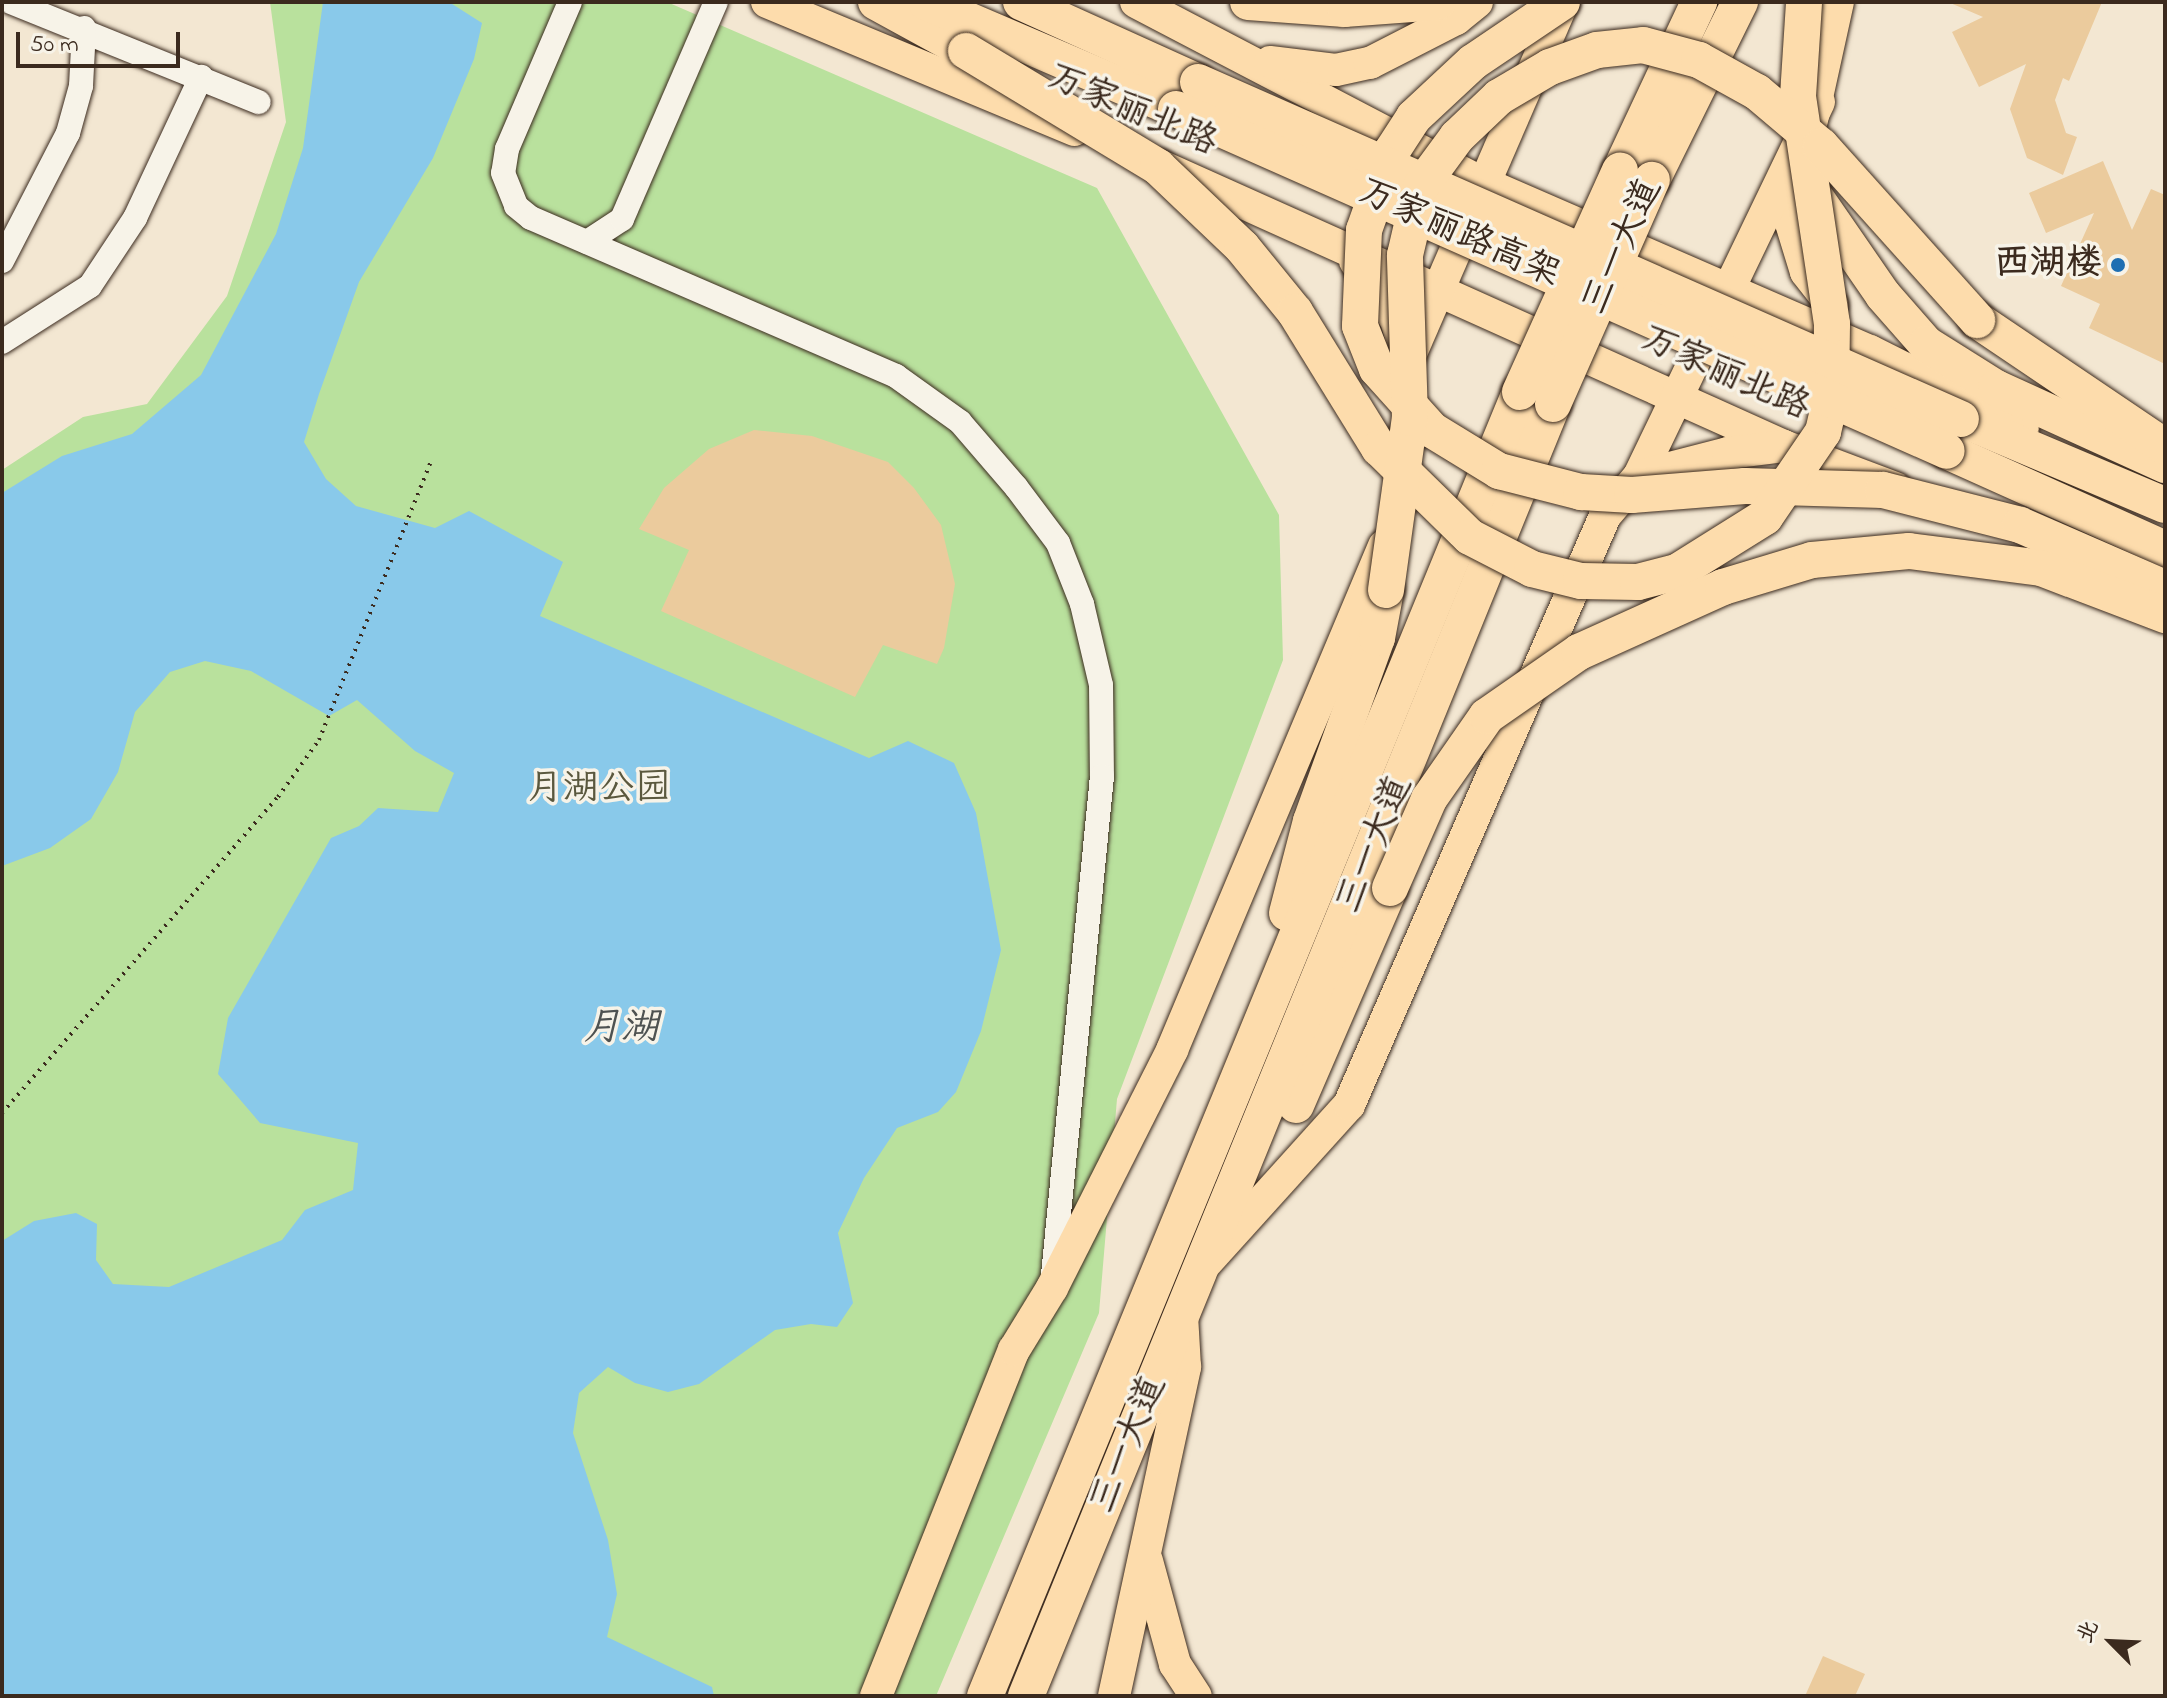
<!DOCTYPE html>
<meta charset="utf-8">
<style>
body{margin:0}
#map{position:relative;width:2167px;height:1698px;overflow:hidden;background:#f3e7d2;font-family:"Indie Flower","LXGW WenKai TC",sans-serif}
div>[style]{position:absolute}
.green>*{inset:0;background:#b9e19d}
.water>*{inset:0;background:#89c9ea}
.building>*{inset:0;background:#ebcb9d}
.path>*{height:4px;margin-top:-2px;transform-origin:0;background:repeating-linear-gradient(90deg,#3b2a1e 0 2px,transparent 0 8px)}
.roads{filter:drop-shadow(0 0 2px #3b2a1e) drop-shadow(0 0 2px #3b2a1e)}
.minor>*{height:24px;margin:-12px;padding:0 12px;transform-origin:12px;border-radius:12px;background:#f7f3e8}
.major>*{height:32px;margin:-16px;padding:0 16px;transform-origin:16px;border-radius:16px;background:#fddcac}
.highway>*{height:36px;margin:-18px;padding:0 18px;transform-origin:18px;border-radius:18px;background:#fddcac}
.bridges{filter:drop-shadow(0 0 2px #3b2a1e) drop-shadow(0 0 2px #3b2a1e)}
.highway-bridge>*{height:36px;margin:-18px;padding:0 18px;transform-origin:18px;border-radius:18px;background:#fddcac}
.dots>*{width:22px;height:22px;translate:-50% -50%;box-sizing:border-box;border:4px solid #f7f3e8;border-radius:50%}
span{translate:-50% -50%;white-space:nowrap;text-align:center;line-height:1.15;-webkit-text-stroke:7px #f7f3e8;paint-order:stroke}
.street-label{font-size:36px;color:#3b2a1e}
.poi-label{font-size:36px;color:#3b2a1e;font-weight:700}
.right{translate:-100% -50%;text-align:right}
.park-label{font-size:36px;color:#5a583e}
.water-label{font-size:38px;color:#4e5251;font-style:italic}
.frame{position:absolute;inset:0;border:4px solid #3b2a1e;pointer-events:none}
.north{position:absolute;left:2071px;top:1602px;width:80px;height:80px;-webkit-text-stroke:6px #f7f3e8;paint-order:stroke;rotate:294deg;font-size:22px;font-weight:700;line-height:32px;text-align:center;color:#3b2a1e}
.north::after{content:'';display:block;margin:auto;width:28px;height:36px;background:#3b2a1e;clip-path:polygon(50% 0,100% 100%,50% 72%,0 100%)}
.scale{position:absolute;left:16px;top:32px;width:164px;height:36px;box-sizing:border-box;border:4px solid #3b2a1e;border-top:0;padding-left:10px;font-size:24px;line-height:28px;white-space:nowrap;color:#3b2a1e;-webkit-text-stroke:6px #f7f3e8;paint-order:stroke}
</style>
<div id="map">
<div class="green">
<i style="clip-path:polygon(270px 2px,667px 2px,1097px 188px,1279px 515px,1283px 660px,1117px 1099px,1099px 1313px,936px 1696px,2px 1696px,2px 470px,83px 417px,147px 404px,227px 296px,286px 122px)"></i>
</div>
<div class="water">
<i style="clip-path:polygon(323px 2px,449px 2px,482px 23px,474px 59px,433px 158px,359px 282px,319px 394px,304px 442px,326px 479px,356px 506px,435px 528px,469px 511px,563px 562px,540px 616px,869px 758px,908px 741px,954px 763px,976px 813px,1001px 950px,981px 1031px,956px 1092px,938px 1112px,897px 1128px,864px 1178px,838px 1233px,853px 1303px,837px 1327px,811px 1324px,775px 1330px,699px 1384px,668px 1392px,635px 1383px,608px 1367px,579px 1393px,573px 1433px,608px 1540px,617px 1594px,607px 1637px,712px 1687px,714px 1696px,2px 1696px,2px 1241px,34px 1221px,76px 1213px,97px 1224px,96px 1260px,113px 1284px,169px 1287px,282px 1240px,305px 1210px,353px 1190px,358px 1143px,260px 1123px,218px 1074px,228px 1018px,331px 838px,359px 826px,378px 808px,438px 812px,454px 773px,415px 751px,357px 700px,329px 716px,251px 671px,205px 661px,170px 672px,135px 712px,118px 772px,91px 819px,50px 848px,2px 866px,2px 493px,62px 456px,132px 434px,201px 375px,276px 234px,303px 148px)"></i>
</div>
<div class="building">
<i style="clip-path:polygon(1948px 2px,2102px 2px,2069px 81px,2063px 78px,2055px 100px,2066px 133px,2077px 137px,2063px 175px,2027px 158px,2010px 109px,2026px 64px,1979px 87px,1952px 32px,1983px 17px)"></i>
<i style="clip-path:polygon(2103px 161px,2132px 230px,2151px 189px,2165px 195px,2165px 364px,2089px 328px,2100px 304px,2061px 286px,2094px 213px,2046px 233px,2029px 193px)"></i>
<i style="clip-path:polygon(754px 430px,812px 436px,888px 462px,914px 488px,941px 525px,955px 584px,944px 648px,937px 664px,883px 645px,855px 697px,661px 611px,689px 550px,639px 529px,664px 488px,709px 449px)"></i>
<i style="clip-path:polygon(1823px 1656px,1865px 1674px,1855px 1696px,1805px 1696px)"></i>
</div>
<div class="path">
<i style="left:2px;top:1113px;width:420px;rotate:-48.9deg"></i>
<i style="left:278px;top:797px;width:70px;rotate:-54.3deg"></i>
<i style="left:319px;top:740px;width:303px;rotate:-68.1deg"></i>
</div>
<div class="roads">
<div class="minor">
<i style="left:11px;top:2px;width:267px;rotate:22deg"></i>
<i style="left:570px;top:2px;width:160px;rotate:113.2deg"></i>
<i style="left:507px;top:149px;width:24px;rotate:99deg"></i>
<i style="left:503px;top:173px;width:35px;rotate:68deg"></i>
<i style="left:516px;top:206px;width:19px;rotate:39deg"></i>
<i style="left:531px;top:218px;width:398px;rotate:23.4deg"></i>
<i style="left:896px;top:376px;width:79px;rotate:35.7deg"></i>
<i style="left:960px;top:422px;width:86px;rotate:49.3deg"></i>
<i style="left:1016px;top:487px;width:70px;rotate:53.1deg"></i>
<i style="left:1058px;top:543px;width:66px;rotate:68.5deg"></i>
<i style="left:1082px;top:604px;width:83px;rotate:76.8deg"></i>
<i style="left:1101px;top:685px;width:91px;rotate:89.4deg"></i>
<i style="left:1102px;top:776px;width:501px;rotate:95.61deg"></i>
<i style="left:587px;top:242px;width:42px;rotate:-33.3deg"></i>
<i style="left:622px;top:219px;width:236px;rotate:-66.6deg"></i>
<i style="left:2px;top:261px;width:144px;rotate:-62.7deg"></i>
<i style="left:68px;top:133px;width:49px;rotate:-74.5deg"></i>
<i style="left:81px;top:86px;width:58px;rotate:-87deg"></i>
<i style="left:2px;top:342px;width:104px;rotate:-32.5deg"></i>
<i style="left:90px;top:286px;width:82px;rotate:-56.5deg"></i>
<i style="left:135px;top:218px;width:156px;rotate:-64.9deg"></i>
</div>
<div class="major">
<i style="left:767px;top:2px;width:333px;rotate:22.6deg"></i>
<i style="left:1136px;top:2px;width:389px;rotate:27.6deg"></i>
<i style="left:1481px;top:182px;width:424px;rotate:23.5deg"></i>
<i style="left:1870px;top:351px;width:171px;rotate:26.7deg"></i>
<i style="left:1270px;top:62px;width:66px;rotate:6.9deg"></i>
<i style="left:1336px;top:70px;width:35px;rotate:-12deg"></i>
<i style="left:1370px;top:63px;width:97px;rotate:-27.1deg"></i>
<i style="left:1456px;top:19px;width:27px;rotate:-39deg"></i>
<i style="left:1812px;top:120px;width:121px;rotate:-77.6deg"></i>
<i style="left:1161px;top:166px;width:683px;rotate:24.2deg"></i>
<i style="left:1784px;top:446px;width:119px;rotate:20.7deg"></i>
<i style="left:1795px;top:172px;width:51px;rotate:94.5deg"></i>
<i style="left:1791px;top:223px;width:51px;rotate:73deg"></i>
<i style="left:1806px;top:272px;width:42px;rotate:51.8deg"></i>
<i style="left:1355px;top:261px;width:72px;rotate:55.2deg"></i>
<i style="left:1396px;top:320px;width:29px;rotate:74deg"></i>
<i style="left:1409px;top:358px;width:388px;rotate:-66.6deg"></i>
<i style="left:1639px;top:476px;width:415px;rotate:-64.3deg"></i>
<i style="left:1207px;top:1262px;width:212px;rotate:-47.9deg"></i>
<i style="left:1349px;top:1105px;width:642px;rotate:-66.51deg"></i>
<i style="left:1605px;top:516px;width:52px;rotate:-49.6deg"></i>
<i style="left:1639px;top:476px;width:92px;rotate:-14.5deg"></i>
<i style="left:1728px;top:453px;width:56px;rotate:-7.1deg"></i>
<i style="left:1147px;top:1561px;width:107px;rotate:74.8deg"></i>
<i style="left:1175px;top:1664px;width:38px;rotate:57deg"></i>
<i style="left:876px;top:1696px;width:373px;rotate:-68.3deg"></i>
<i style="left:1014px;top:1350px;width:73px;rotate:-58.5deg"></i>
<i style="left:1052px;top:1288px;width:267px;rotate:-63.2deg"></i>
<i style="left:1172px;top:1050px;width:547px;rotate:-67.19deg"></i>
<i style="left:1114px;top:1696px;width:337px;rotate:-77.8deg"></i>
<i style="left:1185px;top:1367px;width:52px;rotate:-93.3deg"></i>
</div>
<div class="highway">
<i style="left:876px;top:2px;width:102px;rotate:28.6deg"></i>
<i style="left:926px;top:2px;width:272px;rotate:23.2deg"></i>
<i style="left:1021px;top:2px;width:194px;rotate:24.3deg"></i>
<i style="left:1248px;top:2px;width:97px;rotate:4.1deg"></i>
<i style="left:1345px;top:9px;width:93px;rotate:-4.3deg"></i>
<i style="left:1620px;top:171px;width:187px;rotate:-64.9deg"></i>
<i style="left:1652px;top:180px;width:199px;rotate:-63.7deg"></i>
<i style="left:1812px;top:192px;width:125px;rotate:55.4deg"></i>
<i style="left:1883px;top:295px;width:65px;rotate:48.7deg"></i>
<i style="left:1926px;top:344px;width:83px;rotate:32.2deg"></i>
<i style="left:1996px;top:388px;width:186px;rotate:24.5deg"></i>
<i style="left:1977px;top:320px;width:225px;rotate:34deg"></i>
<i style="left:1961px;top:419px;width:221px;rotate:22.9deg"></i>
<i style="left:1947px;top:451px;width:239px;rotate:24.2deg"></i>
<i style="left:1287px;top:913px;width:95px;rotate:-75.4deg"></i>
<i style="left:1311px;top:821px;width:195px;rotate:-70.2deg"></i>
<i style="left:1377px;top:638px;width:49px;rotate:-79.4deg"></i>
<i style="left:1296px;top:1105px;width:236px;rotate:-66.6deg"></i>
<i style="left:985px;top:1696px;width:1409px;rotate:-67.69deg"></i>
<i style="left:1026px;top:1696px;width:1395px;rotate:-67.81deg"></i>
</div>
</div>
<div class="bridges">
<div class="highway-bridge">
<i style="left:1562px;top:2px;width:107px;rotate:146deg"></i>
<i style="left:1473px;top:62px;width:81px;rotate:137deg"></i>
<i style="left:1414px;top:117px;width:40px;rotate:122.9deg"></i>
<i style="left:1392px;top:151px;width:84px;rotate:109.5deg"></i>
<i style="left:1364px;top:230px;width:96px;rotate:92.4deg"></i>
<i style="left:1360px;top:326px;width:46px;rotate:68.4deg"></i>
<i style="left:1377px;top:369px;width:82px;rotate:48deg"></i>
<i style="left:1432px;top:430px;width:79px;rotate:31.5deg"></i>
<i style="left:1499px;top:471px;width:85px;rotate:14.4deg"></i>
<i style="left:1581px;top:492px;width:51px;rotate:3.4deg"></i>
<i style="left:1632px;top:495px;width:113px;rotate:-4.6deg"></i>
<i style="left:1745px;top:486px;width:138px;rotate:1.7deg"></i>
<i style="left:1883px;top:490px;width:141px;rotate:14.3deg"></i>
<i style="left:2020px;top:525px;width:158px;rotate:23.5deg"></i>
<i style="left:966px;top:51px;width:224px;rotate:31.1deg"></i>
<i style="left:1158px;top:167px;width:116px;rotate:43.6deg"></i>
<i style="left:1242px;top:247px;width:84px;rotate:50.8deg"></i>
<i style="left:1295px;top:312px;width:160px;rotate:58.3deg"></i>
<i style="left:1379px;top:448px;width:127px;rotate:44.4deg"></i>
<i style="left:1470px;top:537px;width:70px;rotate:27.3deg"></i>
<i style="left:1532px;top:569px;width:50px;rotate:13.8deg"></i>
<i style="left:1581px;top:581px;width:57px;rotate:1deg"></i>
<i style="left:1638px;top:582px;width:40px;rotate:-14.4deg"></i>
<i style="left:1677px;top:572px;width:104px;rotate:-32deg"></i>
<i style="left:1765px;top:517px;width:103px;rotate:-55.7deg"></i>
<i style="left:1823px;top:432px;width:37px;rotate:-77deg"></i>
<i style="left:1831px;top:396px;width:72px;rotate:-89.2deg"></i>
<i style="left:1832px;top:324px;width:231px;rotate:-98.5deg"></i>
<i style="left:1798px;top:96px;width:94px;rotate:-86.3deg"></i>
<i style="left:1198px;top:82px;width:834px;rotate:23.83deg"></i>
<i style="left:1176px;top:109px;width:843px;rotate:23.92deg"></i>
<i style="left:1520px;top:392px;width:243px;rotate:-65.7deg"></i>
<i style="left:1553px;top:404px;width:245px;rotate:-66.2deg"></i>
<i style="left:1386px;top:590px;width:174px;rotate:-82.1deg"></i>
<i style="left:1410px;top:418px;width:163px;rotate:-91.8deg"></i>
<i style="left:1405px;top:255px;width:71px;rotate:-76.9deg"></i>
<i style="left:1421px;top:186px;width:61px;rotate:-53.7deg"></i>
<i style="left:1457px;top:137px;width:58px;rotate:-43.6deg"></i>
<i style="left:1499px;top:97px;width:59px;rotate:-30.5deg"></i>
<i style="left:1550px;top:67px;width:50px;rotate:-19.9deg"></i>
<i style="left:1597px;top:50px;width:46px;rotate:-6.2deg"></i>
<i style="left:1643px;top:45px;width:58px;rotate:15deg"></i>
<i style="left:1699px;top:60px;width:66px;rotate:28.9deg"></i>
<i style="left:1757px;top:92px;width:84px;rotate:40.2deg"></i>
<i style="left:1821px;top:146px;width:234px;rotate:48.1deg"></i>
<i style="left:1390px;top:888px;width:97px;rotate:-66.3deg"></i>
<i style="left:1429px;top:799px;width:101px;rotate:-55.1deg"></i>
<i style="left:1487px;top:716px;width:112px;rotate:-34.8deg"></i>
<i style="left:1579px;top:652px;width:158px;rotate:-24.3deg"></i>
<i style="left:1723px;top:587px;width:93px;rotate:-16.9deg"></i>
<i style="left:1812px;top:560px;width:97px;rotate:-5.3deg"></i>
<i style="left:1909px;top:551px;width:133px;rotate:7.3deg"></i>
<i style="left:2041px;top:568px;width:133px;rotate:20.8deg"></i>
</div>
</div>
<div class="dots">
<i style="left:2118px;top:265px;background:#1f6fb2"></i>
</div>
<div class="street-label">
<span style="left:1132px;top:111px;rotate:23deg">万家丽北路</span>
<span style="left:1459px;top:234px;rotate:24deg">万家丽路高架</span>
<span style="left:1623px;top:247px;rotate:-66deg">三一大道</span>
<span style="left:1725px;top:374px;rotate:24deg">万家丽北路</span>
<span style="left:1375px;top:845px;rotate:-68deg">三一大道</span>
<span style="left:1129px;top:1445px;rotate:-68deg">三一大道</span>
</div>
<div class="poi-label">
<span class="right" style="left:2102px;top:265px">西湖楼</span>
</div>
<div class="park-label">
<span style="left:599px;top:790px">月湖公园</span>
</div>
<div class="water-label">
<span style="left:621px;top:1030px">月湖</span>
</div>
<div class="frame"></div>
<div class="north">北</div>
<div class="scale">50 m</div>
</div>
